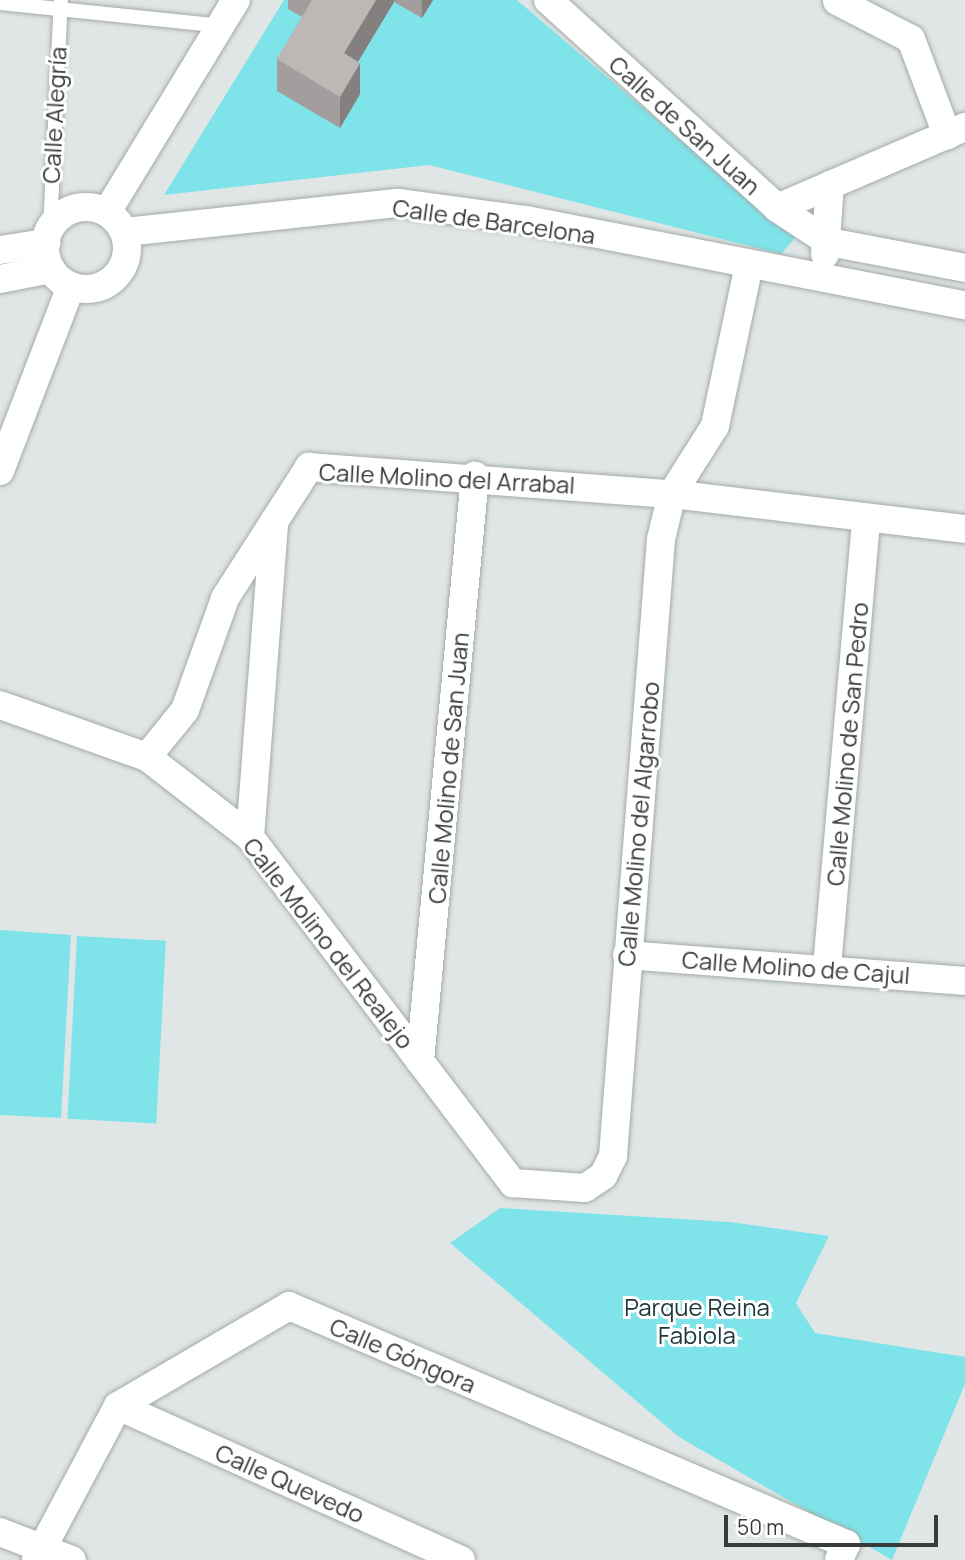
<!DOCTYPE html>
<meta charset="utf-8">
<style>
body{margin:0}
#map{position:relative;width:965px;height:1560px;overflow:hidden;background:#e0e6e6;font-family:Manrope,sans-serif}
div>[style]{position:absolute}
.green>*{inset:0;background:#7ee4e9;transform-origin:0 0}
.roads{filter:drop-shadow(0 0 2px #a4aaaa) drop-shadow(0 0 2px #a4aaaa)}
.lane>*{height:14px;margin:-7px;padding:0 7px;transform-origin:7px;border-radius:7px;background:#fff}
.street>*{height:28px;margin:-14px;padding:0 14px;transform-origin:14px;border-radius:14px;background:#fff}
.street>.ring{margin:-14px;padding:0;box-sizing:content-box;background:none;border:28px solid #fff;border-radius:50%}
.wall>*{inset:0;background:#a39d9d}
.shaded-wall>*{inset:0;background:#84807f}
.building>*{inset:0;background:#bdb7b6}
span{translate:-50% -50%;white-space:nowrap;text-align:center;line-height:1.15;-webkit-text-stroke:6px #fff;paint-order:stroke}
.street-label{font-size:24px;color:#393b3b}
.park-label{font-size:24px;color:#1f3637}
.scale{position:absolute;left:724px;top:1515px;width:214px;height:32px;box-sizing:border-box;border:4px solid #393b3b;border-top:0;padding-left:9px;font-size:21px;line-height:24px;white-space:nowrap;color:#393b3b;-webkit-text-stroke:5px #fff;paint-order:stroke}
</style>
<div id="map">
<div class="green">
<i style="clip-path:polygon(284px 0,517px 0,795px 238px,781px 254px,429px 165px,164px 195px)"></i>
<i style="clip-path:polygon(0 930px,71px 935px,61px 1118px,0 1115px)"></i>
<i style="left:77px;top:936px;width:89px;height:183px;rotate:3deg"></i>
<i style="clip-path:polygon(500px 1208px,730px 1222px,829px 1236px,796px 1303px,815px 1333px,965px 1357px,965px 1384px,892px 1560px,679px 1437px,450px 1243px)"></i>
</div>
<div class="roads">
<div class="lane">
<i style="left:0;top:3px;width:222px;rotate:5.9deg"></i>
<i style="left:50px;top:230px;width:230px;rotate:-87.3deg"></i>
</div>
<div class="street">
<i style="left:548px;top:0;width:309px;rotate:42.2deg"></i>
<i style="left:777px;top:208px;width:62px;rotate:33.2deg"></i>
<i style="left:829px;top:242px;width:138px;rotate:10.8deg"></i>
<i style="left:837px;top:1px;width:83px;rotate:27.2deg"></i>
<i style="left:911px;top:39px;width:103px;rotate:69.4deg"></i>
<i class="ring" style="left:45px;top:207px;width:54px;height:54px"></i>
<i style="left:777px;top:208px;width:205px;rotate:-23.3deg"></i>
<i style="left:107px;top:212px;width:248px;rotate:-58.7deg"></i>
<i style="left:125px;top:232px;width:275px;rotate:-6.1deg"></i>
<i style="left:398px;top:203px;width:129px;rotate:7.6deg"></i>
<i style="left:526px;top:220px;width:447px;rotate:11deg"></i>
<i style="left:0;top:250px;width:47px;rotate:-8.7deg"></i>
<i style="left:825px;top:254px;width:69px;rotate:-85.9deg"></i>
<i style="left:0;top:279px;width:52px;rotate:-11.1deg"></i>
<i style="left:0;top:471px;width:198px;rotate:-69deg"></i>
<i style="left:0;top:705px;width:156px;rotate:19.5deg"></i>
<i style="left:147px;top:757px;width:130px;rotate:37.8deg"></i>
<i style="left:250px;top:837px;width:435px;rotate:52.8deg"></i>
<i style="left:513px;top:1183px;width:72px;rotate:4deg"></i>
<i style="left:585px;top:1188px;width:22px;rotate:-34deg"></i>
<i style="left:603px;top:1176px;width:22px;rotate:-63deg"></i>
<i style="left:613px;top:1156px;width:619px;rotate:-85.55deg"></i>
<i style="left:661px;top:539px;width:46px;rotate:-76.3deg"></i>
<i style="left:672px;top:494px;width:295px;rotate:6.8deg"></i>
<i style="left:147px;top:757px;width:60px;rotate:-51deg"></i>
<i style="left:185px;top:710px;width:119px;rotate:-70.3deg"></i>
<i style="left:225px;top:598px;width:156px;rotate:-57.3deg"></i>
<i style="left:309px;top:467px;width:364px;rotate:4.3deg"></i>
<i style="left:672px;top:494px;width:80px;rotate:-57.7deg"></i>
<i style="left:715px;top:426px;width:166px;rotate:-78.1deg"></i>
<i style="left:250px;top:837px;width:316px;rotate:-85.6deg"></i>
<i style="left:627px;top:955px;width:339px;rotate:4.4deg"></i>
<i style="left:827px;top:967px;width:448px;rotate:-85deg"></i>
<i style="left:420px;top:1061px;width:588px;rotate:-84.63deg"></i>
<i style="left:118px;top:1406px;width:376px;rotate:24.2deg"></i>
<i style="left:0;top:1532px;width:77px;rotate:21.3deg"></i>
<i style="left:36px;top:1560px;width:174px;rotate:-62deg"></i>
<i style="left:118px;top:1406px;width:198px;rotate:-30.3deg"></i>
<i style="left:289px;top:1306px;width:606px;rotate:23.14deg"></i>
<i style="left:846px;top:1544px;width:17px;rotate:114deg"></i>
</div>
</div>
<div class="wall">
<i style="clip-path:polygon(288px 0,433px 0,422px 18px,394px 2px,358px 61px,360px 94px,340px 128px,277px 91px,277px 59px,302px 17px,288px 9px)"></i>
</div>
<div class="shaded-wall">
<i style="clip-path:polygon(376px 0,394px 0,394px 2px,344px 85px,344px 53px)"></i>
<i style="clip-path:polygon(422px 0,433px 0,422px 18px)"></i>
<i style="clip-path:polygon(360px 63px,360px 94px,340px 128px,340px 97px)"></i>
</div>
<div class="building">
<i style="clip-path:polygon(312px 0,376px 0,344px 53px,360px 63px,340px 97px,277px 59px)"></i>
</div>
<div class="street-label">
<span style="left:54px;top:115px;rotate:-87deg">Calle Alegría</span>
<span style="left:685px;top:125px;rotate:42deg">Calle de San Juan</span>
<span style="left:494px;top:221px;rotate:8deg">Calle de Barcelona</span>
<span style="left:447px;top:478px;rotate:3deg">Calle Molino del Arrabal</span>
<span style="left:847px;top:744px;rotate:-85deg">Calle Molino de San Pedro</span>
<span style="left:448px;top:768px;rotate:-85deg">Calle Molino de San Juan</span>
<span style="left:638px;top:824px;rotate:-85deg">Calle Molino del Algarrobo</span>
<span style="left:329px;top:943px;rotate:52deg">Calle Molino del Realejo</span>
<span style="left:796px;top:967px;rotate:4deg">Calle Molino de Cajul</span>
<span style="left:403px;top:1355px;rotate:23deg">Calle Góngora</span>
<span style="left:290px;top:1483px;rotate:24deg">Calle Quevedo</span>
</div>
<div class="park-label">
<span style="left:697px;top:1321px">Parque Reina<br>Fabiola</span>
</div>
<div class="scale">50 m</div>
</div>
